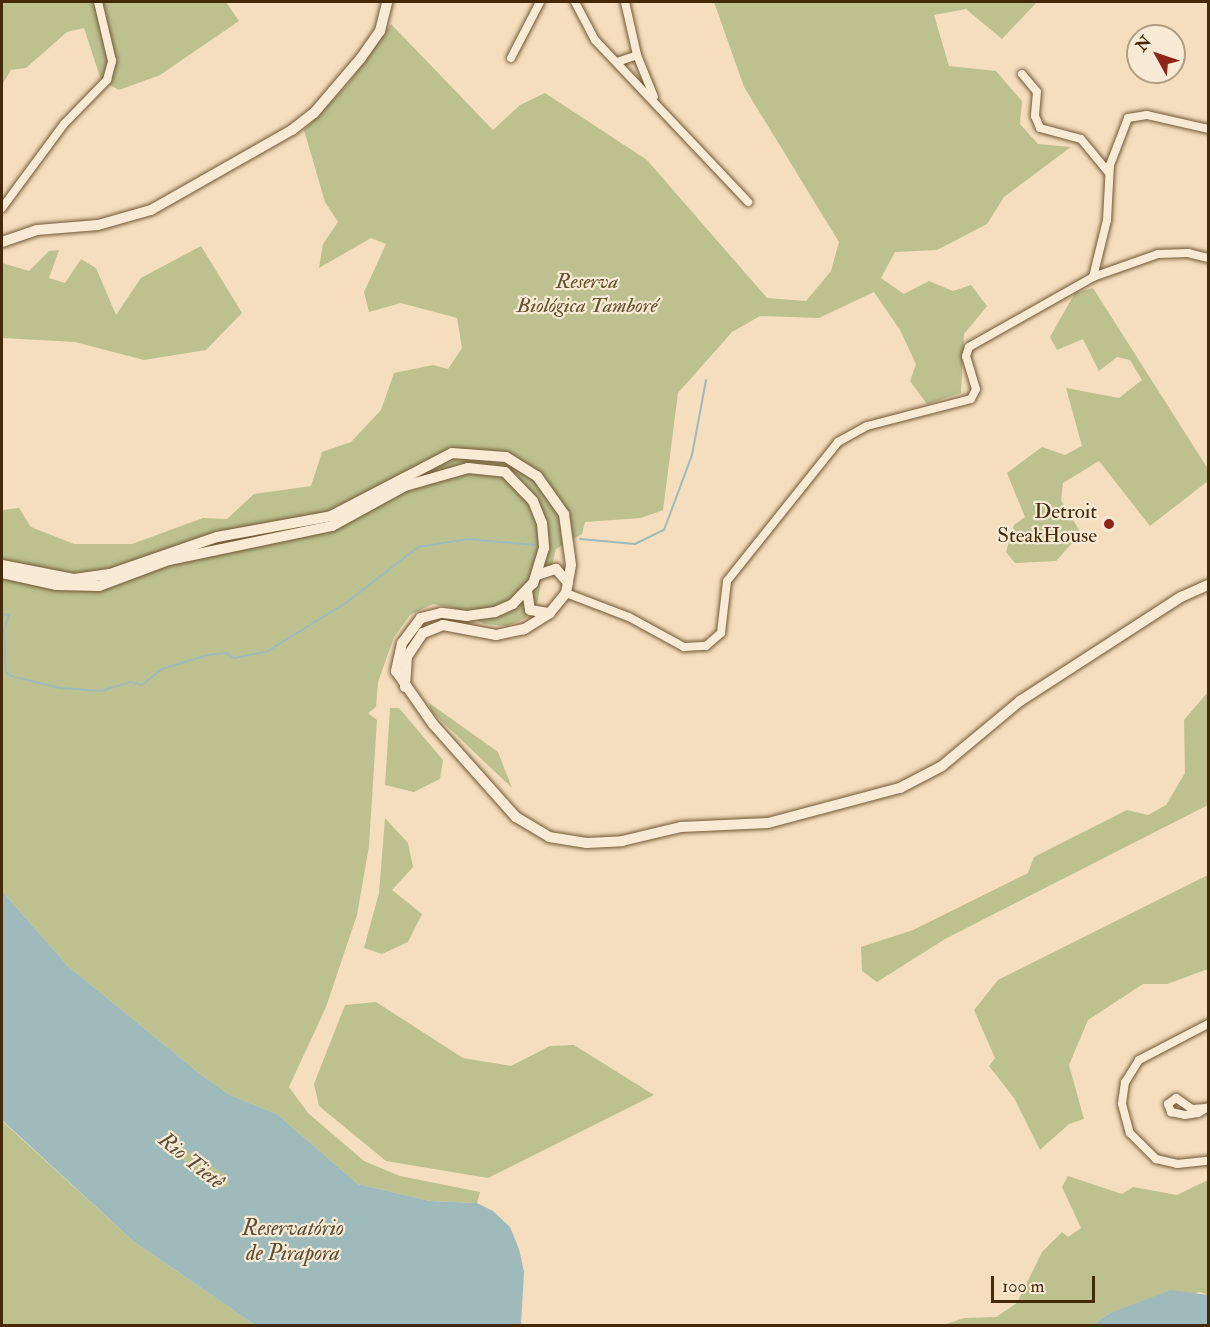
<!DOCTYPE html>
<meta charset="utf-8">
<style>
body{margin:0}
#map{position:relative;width:1210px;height:1327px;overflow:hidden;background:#f4debd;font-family:"IM FELL Double Pica",serif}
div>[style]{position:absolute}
.green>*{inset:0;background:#bdc190}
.water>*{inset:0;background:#9fbabb}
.stream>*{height:2px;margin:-1px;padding:0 1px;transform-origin:1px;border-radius:1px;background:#9fbabb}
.roads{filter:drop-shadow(0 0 2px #705735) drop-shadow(0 0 2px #705735)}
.street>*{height:8px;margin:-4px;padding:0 4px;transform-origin:4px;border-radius:4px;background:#f8ead4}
.secondary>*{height:10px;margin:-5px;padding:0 5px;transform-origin:5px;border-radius:5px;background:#f8ead4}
.dots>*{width:16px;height:16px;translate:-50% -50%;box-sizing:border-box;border:3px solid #f8ead4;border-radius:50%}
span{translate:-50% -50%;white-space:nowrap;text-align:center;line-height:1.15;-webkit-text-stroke:4.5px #f8ead4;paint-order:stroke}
.park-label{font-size:21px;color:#62502a;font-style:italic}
.poi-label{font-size:21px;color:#442a08}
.right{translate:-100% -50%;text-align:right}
.water-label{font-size:22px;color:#5b4e35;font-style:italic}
.frame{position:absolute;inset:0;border:3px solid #442a08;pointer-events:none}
.north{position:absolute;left:1126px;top:24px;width:60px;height:60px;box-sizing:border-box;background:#f8ead4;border:2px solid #b09d82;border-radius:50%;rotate:310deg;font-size:16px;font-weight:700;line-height:24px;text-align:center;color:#442a08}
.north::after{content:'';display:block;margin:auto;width:21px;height:27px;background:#8f2418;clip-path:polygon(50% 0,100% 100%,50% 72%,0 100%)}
.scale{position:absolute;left:991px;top:1276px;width:104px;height:27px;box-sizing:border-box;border:3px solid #442a08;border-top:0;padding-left:8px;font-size:18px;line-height:21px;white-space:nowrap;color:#442a08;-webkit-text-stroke:4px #f8ead4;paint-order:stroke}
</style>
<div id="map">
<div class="green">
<i style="clip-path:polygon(2px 2px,226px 2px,239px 21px,160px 75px,119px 90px,101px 80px,84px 28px,67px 32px,26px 68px,11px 70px,2px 85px)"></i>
<i style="clip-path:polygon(714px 2px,1037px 2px,1002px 39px,966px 9px,934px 15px,949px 66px,996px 71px,1022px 101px,1020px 124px,1038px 144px,1071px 147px,1004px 197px,987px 224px,937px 250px,895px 252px,881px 278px,904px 294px,929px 281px,953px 291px,971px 285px,987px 306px,964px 334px,961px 393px,927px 404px,910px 381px,916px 364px,900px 330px,874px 292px,819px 318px,760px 316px,732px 332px,678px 393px,663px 510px,641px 518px,585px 522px,582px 534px,556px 549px,551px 569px,541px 578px,538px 601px,526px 618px,507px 626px,484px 624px,453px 608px,433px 604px,410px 615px,394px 637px,378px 682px,376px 707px,368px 713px,377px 720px,369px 846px,357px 915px,326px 1007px,289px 1087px,308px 1113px,364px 1161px,400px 1176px,480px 1192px,477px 1203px,430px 1201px,358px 1184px,277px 1114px,230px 1095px,204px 1077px,68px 966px,2px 891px,2px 510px,19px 508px,31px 527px,74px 544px,132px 544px,203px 518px,227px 519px,254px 494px,311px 486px,322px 452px,351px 442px,381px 410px,394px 373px,433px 365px,448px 369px,462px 348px,457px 318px,401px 303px,369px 312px,364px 292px,386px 244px,371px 238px,319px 268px,323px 244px,338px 222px,325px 202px,304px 130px,347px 85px,391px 24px,493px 130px,520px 105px,545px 93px,647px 160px,767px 298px,806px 301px,831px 271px,839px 242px,744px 87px)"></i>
<i style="clip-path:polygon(201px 246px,242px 313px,206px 350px,144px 360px,75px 342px,2px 338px,2px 263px,29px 271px,49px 251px,59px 250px,49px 278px,65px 283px,81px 259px,96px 268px,116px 315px,141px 278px)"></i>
<i style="clip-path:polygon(1093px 288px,1208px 469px,1208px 481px,1150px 526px,1099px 461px,1063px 483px,1061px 500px,1081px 533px,1056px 561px,1015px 563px,1006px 552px,1014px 525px,1025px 517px,1007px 473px,1042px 447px,1065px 455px,1082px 446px,1066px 388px,1119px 398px,1142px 380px,1130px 360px,1117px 357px,1099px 371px,1083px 339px,1057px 350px,1050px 337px,1075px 293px)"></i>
<i style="clip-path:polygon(1208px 692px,1208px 805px,945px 939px,877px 982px,862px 971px,861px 947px,913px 930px,1028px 873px,1034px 857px,1127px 810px,1148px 815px,1166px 805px,1185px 773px,1184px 720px)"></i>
<i style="clip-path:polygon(429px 703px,498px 752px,512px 788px,431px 711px)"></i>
<i style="clip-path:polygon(390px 708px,399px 708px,443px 760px,440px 779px,414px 792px,385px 785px)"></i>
<i style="clip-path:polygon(385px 818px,408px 843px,413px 867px,392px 890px,422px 914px,408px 942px,382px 954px,364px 948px,379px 893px)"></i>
<i style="clip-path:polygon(1208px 875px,1208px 969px,1167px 984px,1143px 984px,1088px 1020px,1069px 1065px,1084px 1119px,1069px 1124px,1040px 1150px,1014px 1098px,989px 1066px,995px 1058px,974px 1010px,998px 980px)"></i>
<i style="clip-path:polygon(376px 1002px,463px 1058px,511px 1066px,550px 1046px,574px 1045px,654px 1095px,488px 1178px,386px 1161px,319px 1106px,314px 1084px,345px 1005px)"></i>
<i style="clip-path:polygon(2px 1121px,133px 1241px,255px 1325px,2px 1325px)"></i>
<i style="clip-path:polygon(173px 1141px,226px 1175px,229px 1186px,214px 1188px,207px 1183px,179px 1155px)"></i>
<i style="clip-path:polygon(1068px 1176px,1122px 1194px,1133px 1187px,1177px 1195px,1208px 1180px,1208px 1295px,1200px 1292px,1110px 1313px,1093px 1325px,940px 1326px,964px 1318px,996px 1317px,1017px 1303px,1042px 1252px,1062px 1232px,1068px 1237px,1081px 1228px,1062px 1187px)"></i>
</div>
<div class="water">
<i style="clip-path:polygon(evenodd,2px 891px,68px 966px,204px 1077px,230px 1095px,277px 1114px,358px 1184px,430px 1201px,477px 1203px,493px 1211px,510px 1227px,519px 1249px,524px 1272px,521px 1325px,255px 1325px,133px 1241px,2px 1120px,2px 891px,173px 1142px,226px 1175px,229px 1186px,214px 1188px,207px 1183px,179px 1155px,173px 1142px)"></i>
<i style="clip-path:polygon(1171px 1290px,1208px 1295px,1208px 1325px,1093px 1325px,1110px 1313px)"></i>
</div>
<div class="stream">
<i style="left:580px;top:539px;width:55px;rotate:5.2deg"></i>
<i style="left:635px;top:544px;width:32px;rotate:-26deg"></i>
<i style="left:664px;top:530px;width:80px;rotate:-69.5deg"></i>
<i style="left:692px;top:455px;width:76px;rotate:-79.4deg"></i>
<i style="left:2px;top:614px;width:7px;rotate:8deg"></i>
<i style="left:9px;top:615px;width:16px;rotate:108deg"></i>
<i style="left:4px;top:630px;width:42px;rotate:87.3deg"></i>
<i style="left:6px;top:672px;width:6px;rotate:39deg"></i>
<i style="left:11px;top:676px;width:50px;rotate:13.8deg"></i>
<i style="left:60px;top:688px;width:41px;rotate:4.2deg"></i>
<i style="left:101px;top:691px;width:31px;rotate:-17deg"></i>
<i style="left:131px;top:682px;width:11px;rotate:15deg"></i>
<i style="left:142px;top:685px;width:26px;rotate:-39deg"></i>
<i style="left:162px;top:669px;width:48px;rotate:-16.9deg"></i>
<i style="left:208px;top:655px;width:18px;rotate:-6deg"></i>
<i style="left:226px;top:653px;width:9px;rotate:32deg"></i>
<i style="left:234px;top:658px;width:33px;rotate:-11deg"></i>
<i style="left:266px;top:652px;width:94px;rotate:-31.5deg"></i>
<i style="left:346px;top:603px;width:91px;rotate:-37.9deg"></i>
<i style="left:418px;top:547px;width:51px;rotate:-9.1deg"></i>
<i style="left:468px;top:539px;width:67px;rotate:5.1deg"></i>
</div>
<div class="roads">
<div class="street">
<i style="left:575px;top:2px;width:43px;rotate:62.2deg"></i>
<i style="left:595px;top:40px;width:223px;rotate:46.6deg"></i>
<i style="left:625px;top:2px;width:54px;rotate:77.2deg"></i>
<i style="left:637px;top:55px;width:45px;rotate:68deg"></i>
<i style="left:511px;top:58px;width:63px;rotate:-62.6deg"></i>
<i style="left:617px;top:62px;width:21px;rotate:-19deg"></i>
<i style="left:1022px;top:74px;width:23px;rotate:50deg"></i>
<i style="left:1037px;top:92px;width:24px;rotate:95deg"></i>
<i style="left:1035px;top:116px;width:13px;rotate:67deg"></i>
<i style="left:1040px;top:128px;width:42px;rotate:15deg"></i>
<i style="left:1081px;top:139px;width:44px;rotate:50.5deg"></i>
<i style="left:2px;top:208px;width:104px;rotate:-53.6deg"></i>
<i style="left:64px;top:124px;width:62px;rotate:-45.7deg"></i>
<i style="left:107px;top:80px;width:20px;rotate:-75deg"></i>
<i style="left:112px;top:61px;width:61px;rotate:-103.3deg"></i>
<i style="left:1093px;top:277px;width:59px;rotate:-76.2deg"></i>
<i style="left:1107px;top:220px;width:55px;rotate:-86.9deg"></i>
<i style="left:1110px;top:165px;width:50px;rotate:-69deg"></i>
<i style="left:1128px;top:118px;width:19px;rotate:-9deg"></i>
<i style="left:1147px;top:115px;width:63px;rotate:12.9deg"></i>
<i style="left:566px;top:593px;width:67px;rotate:20.9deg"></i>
<i style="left:629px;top:617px;width:63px;rotate:28.6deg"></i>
<i style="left:684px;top:647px;width:22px;rotate:-3deg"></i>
<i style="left:706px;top:646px;width:20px;rotate:-41deg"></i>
<i style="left:721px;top:633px;width:52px;rotate:-83.4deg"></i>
<i style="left:727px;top:581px;width:178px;rotate:-51.4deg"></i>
<i style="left:838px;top:442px;width:33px;rotate:-29deg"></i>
<i style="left:867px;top:426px;width:107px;rotate:-14.6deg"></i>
<i style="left:971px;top:399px;width:11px;rotate:-63deg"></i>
<i style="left:976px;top:389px;width:34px;rotate:-107deg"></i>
<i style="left:966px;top:356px;width:9px;rotate:-72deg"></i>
<i style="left:969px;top:347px;width:142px;rotate:-29.4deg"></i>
<i style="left:1093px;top:277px;width:69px;rotate:-19.5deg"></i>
<i style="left:1158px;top:254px;width:30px;rotate:-2deg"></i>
<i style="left:1188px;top:253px;width:21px;rotate:14deg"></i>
<i style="left:1208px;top:1024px;width:78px;rotate:152.4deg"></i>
<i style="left:1139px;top:1060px;width:26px;rotate:122deg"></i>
<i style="left:1125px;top:1082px;width:22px;rotate:98deg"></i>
<i style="left:1122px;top:1104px;width:30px;rotate:75deg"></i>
<i style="left:1130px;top:1133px;width:37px;rotate:45deg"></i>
<i style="left:1156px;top:1159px;width:22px;rotate:13deg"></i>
<i style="left:1177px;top:1164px;width:31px;rotate:-6deg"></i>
<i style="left:1206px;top:1108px;width:14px;rotate:176deg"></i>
<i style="left:1192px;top:1109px;width:19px;rotate:-145deg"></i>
<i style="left:1176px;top:1098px;width:10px;rotate:143deg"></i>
<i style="left:1168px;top:1104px;width:9px;rotate:69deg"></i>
<i style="left:1171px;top:1112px;width:14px;rotate:12deg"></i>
<i style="left:1185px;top:1115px;width:13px;rotate:-9deg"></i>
<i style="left:1198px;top:1113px;width:12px;rotate:-31deg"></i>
</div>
<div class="secondary">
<i style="left:2px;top:242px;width:37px;rotate:-19deg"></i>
<i style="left:37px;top:230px;width:61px;rotate:-4.7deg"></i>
<i style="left:98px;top:225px;width:55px;rotate:-15.8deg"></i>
<i style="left:151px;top:210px;width:162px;rotate:-29.6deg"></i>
<i style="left:292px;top:130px;width:28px;rotate:-38deg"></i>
<i style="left:314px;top:113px;width:72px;rotate:-49.5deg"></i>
<i style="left:361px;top:58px;width:33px;rotate:-55deg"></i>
<i style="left:380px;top:31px;width:30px;rotate:-76deg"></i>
<i style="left:2px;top:565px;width:73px;rotate:11deg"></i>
<i style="left:74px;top:579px;width:36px;rotate:-8deg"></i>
<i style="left:110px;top:574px;width:113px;rotate:-19.1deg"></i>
<i style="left:217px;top:537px;width:116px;rotate:-10.4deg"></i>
<i style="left:331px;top:516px;width:136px;rotate:-27.5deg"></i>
<i style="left:452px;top:453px;width:54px;rotate:4.2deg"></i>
<i style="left:506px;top:457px;width:36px;rotate:32deg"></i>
<i style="left:537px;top:476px;width:47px;rotate:54.6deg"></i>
<i style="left:564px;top:514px;width:51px;rotate:82.2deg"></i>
<i style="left:571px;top:565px;width:28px;rotate:100deg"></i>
<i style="left:566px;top:593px;width:26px;rotate:129deg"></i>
<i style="left:550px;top:613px;width:31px;rotate:148deg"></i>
<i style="left:524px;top:629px;width:29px;rotate:168deg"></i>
<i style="left:496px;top:635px;width:54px;rotate:-169.3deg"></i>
<i style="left:443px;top:625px;width:22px;rotate:158deg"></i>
<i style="left:423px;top:633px;width:29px;rotate:124deg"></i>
<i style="left:407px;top:657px;width:30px;rotate:94deg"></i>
<i style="left:2px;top:573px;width:55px;rotate:12.5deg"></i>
<i style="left:56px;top:585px;width:43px;rotate:1.3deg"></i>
<i style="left:99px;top:586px;width:75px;rotate:-20.4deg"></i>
<i style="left:169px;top:560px;width:167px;rotate:-11.8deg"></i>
<i style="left:332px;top:526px;width:83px;rotate:-28.7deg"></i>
<i style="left:405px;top:486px;width:66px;rotate:-15.9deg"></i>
<i style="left:468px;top:468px;width:37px;rotate:6deg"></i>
<i style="left:505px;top:472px;width:40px;rotate:46deg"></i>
<i style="left:533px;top:501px;width:24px;rotate:68deg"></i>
<i style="left:542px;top:523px;width:25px;rotate:85deg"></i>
<i style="left:544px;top:548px;width:37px;rotate:107deg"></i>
<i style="left:533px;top:583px;width:29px;rotate:134deg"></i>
<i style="left:513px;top:604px;width:20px;rotate:156deg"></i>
<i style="left:495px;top:612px;width:28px;rotate:172deg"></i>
<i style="left:467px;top:616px;width:26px;rotate:-173deg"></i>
<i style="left:441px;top:613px;width:21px;rotate:166deg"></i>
<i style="left:421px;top:618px;width:31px;rotate:127deg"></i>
<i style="left:402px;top:643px;width:29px;rotate:102deg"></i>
<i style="left:396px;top:671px;width:65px;rotate:55.1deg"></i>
<i style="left:433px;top:724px;width:125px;rotate:48.3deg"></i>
<i style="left:516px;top:817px;width:39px;rotate:31deg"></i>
<i style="left:549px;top:837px;width:38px;rotate:9deg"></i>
<i style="left:587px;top:843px;width:35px;rotate:-3deg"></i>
<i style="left:622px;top:841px;width:61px;rotate:-13.3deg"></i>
<i style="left:681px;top:827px;width:87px;rotate:-2.6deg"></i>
<i style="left:768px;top:823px;width:137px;rotate:-14.9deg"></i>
<i style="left:900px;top:788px;width:47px;rotate:-27.6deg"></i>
<i style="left:942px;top:766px;width:102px;rotate:-39.8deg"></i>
<i style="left:1020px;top:701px;width:192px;rotate:-32.9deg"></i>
<i style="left:1181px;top:597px;width:30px;rotate:-24deg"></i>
<i style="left:537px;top:575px;width:20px;rotate:-18deg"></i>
<i style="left:556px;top:569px;width:18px;rotate:49deg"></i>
<i style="left:527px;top:591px;width:19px;rotate:81deg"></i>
<i style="left:530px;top:610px;width:20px;rotate:9deg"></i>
</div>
</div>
<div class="dots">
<i style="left:1109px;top:524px;background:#8f2418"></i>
</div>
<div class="park-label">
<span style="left:587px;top:294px">Reserva<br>Biológica Tamboré</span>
</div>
<div class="poi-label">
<span class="right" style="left:1097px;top:524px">Detroit<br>SteakHouse</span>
</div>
<div class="water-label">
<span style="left:191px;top:1161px;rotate:39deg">Rio Tietê</span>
<span style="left:293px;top:1241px">Reservatório<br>de Pirapora</span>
</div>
<div class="frame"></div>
<div class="north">N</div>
<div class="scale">100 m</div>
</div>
